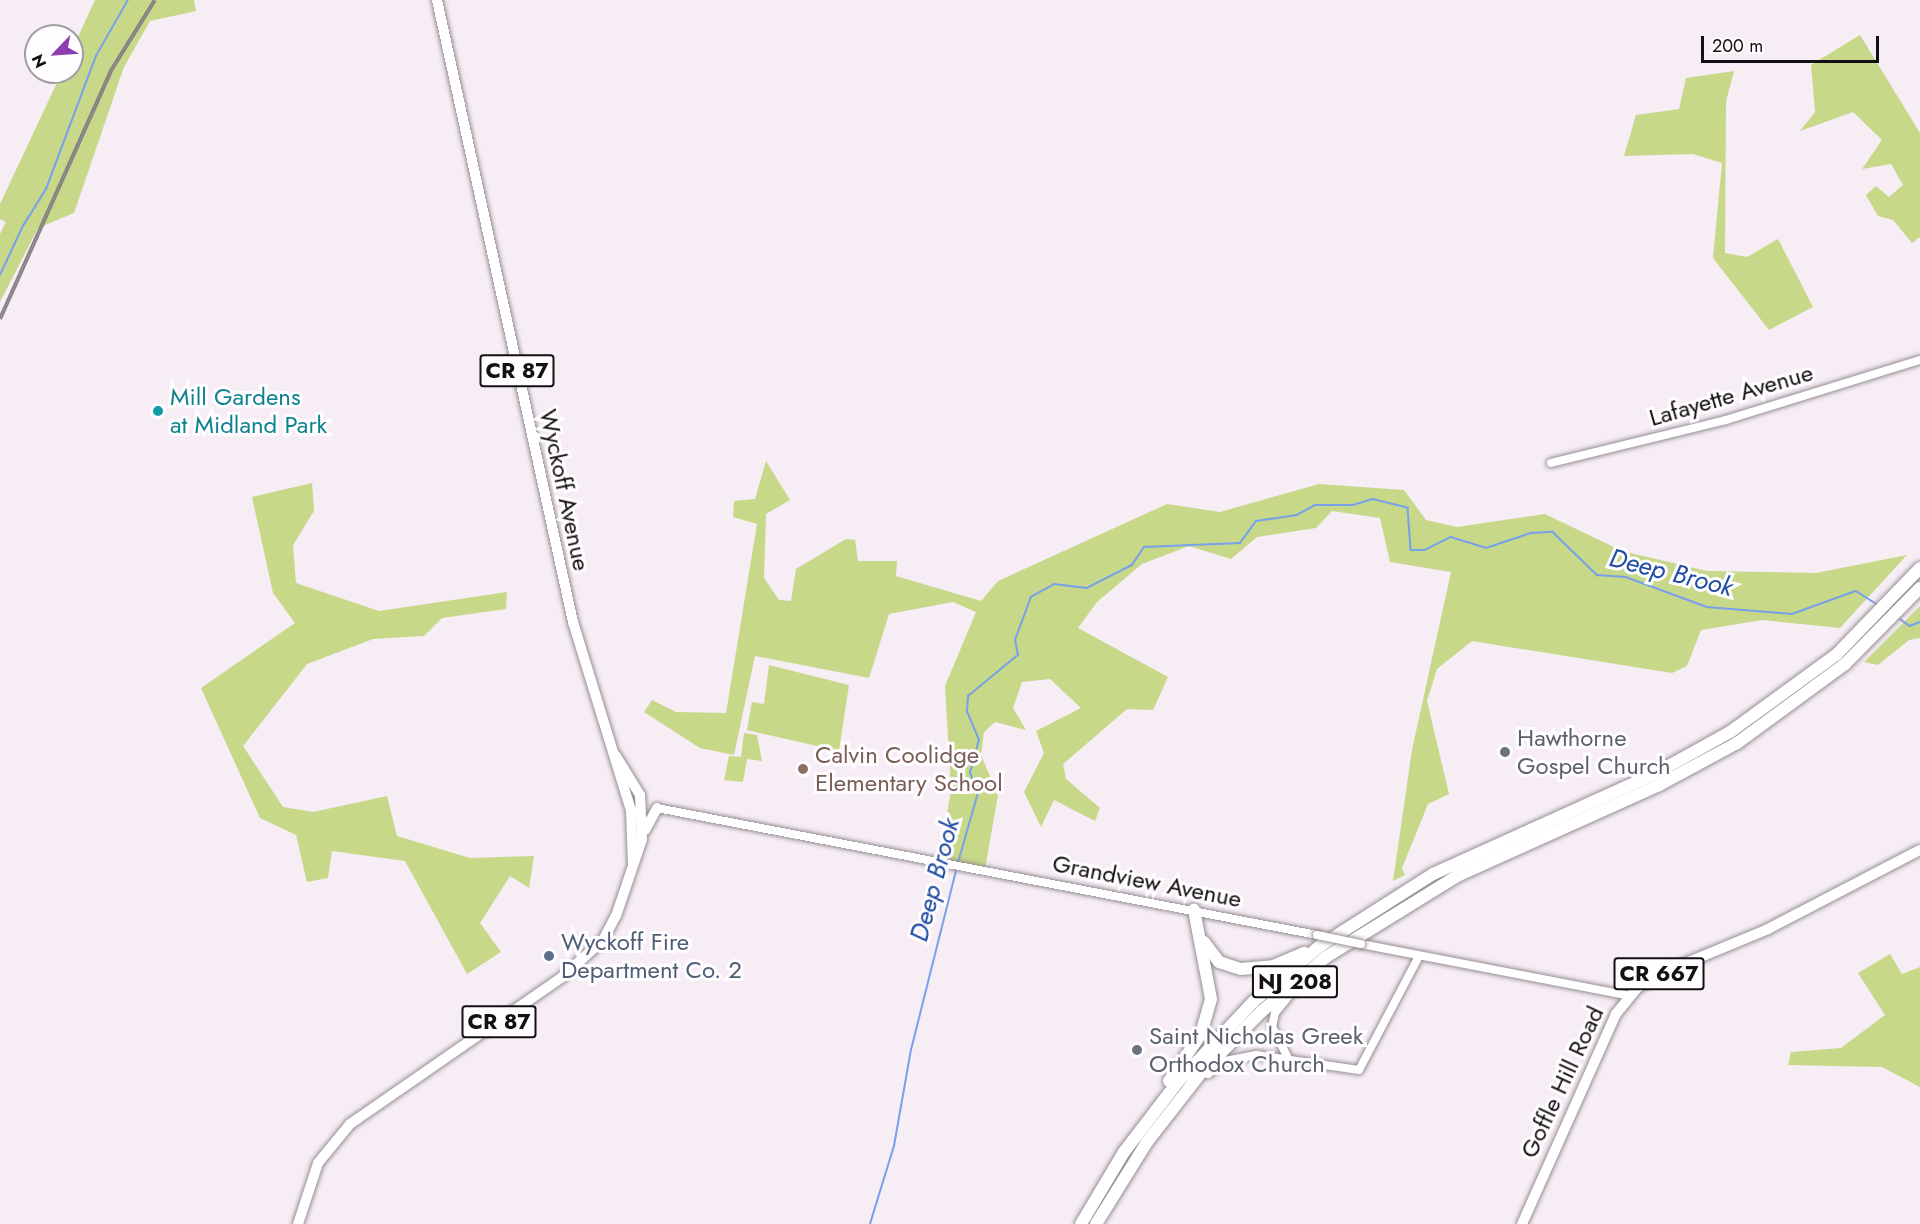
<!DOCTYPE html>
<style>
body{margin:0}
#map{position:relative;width:1920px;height:1224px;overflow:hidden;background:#f6edf5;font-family:Jost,sans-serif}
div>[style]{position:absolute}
.green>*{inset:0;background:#c7d888}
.stream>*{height:1.5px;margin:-0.75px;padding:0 0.75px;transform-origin:0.75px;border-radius:0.75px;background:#77a1ea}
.roads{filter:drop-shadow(0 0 2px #968e95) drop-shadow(0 0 2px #968e95)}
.minor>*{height:8px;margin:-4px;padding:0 4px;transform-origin:4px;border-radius:4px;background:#fff}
.major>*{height:10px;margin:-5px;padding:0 5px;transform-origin:5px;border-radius:5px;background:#fff}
.highway>*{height:12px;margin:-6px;padding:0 6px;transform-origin:6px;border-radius:6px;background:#fff}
.rail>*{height:4px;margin-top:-2px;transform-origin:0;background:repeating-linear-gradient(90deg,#fffdff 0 4.5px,#878186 0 9px);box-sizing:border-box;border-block:2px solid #878186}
.bridges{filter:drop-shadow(0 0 2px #968e95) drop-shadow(0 0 2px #968e95)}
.minor-bridge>*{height:8px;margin:-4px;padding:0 4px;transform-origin:4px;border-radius:4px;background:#fff}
.dots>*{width:16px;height:16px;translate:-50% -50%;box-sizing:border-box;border:3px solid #fffdff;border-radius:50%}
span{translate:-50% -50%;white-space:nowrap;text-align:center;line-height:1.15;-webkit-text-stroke:6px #fffdff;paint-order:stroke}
.shield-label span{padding:2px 4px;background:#fffdff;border:2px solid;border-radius:4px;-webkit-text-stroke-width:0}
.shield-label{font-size:22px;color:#131012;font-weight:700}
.street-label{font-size:24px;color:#131012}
.culture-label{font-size:24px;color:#0d838f}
.left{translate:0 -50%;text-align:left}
.worship-label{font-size:24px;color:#5b616d}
.education-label{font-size:24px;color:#785e54}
.service-label{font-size:24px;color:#4e5e75}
.water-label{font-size:26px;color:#1e4da2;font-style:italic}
.north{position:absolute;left:24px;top:24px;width:60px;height:60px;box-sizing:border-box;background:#fffdff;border:2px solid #a19ea0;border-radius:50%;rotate:245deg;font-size:16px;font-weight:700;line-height:24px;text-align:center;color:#131012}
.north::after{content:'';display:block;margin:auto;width:21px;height:27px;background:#8b3fb0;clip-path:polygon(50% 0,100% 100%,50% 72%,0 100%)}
.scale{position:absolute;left:1701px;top:36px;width:178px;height:27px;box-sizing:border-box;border:3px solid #131012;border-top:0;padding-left:8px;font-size:18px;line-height:21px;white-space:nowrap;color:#131012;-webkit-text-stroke:4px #fffdff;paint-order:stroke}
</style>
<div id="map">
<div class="green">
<i style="clip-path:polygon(95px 0,194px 0,196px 11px,150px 21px,124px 67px,74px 213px,38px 228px,0 302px,0 234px,6px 222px,0 219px,0 204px,62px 72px,72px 72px,72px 50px)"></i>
<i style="clip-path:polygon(1860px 35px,1920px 133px,1920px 237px,1912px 243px,1893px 220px,1878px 216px,1866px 195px,1876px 186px,1889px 197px,1903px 185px,1891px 164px,1862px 169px,1882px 140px,1853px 112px,1800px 131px,1815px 112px,1811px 65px)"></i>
<i style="clip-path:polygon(1734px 71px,1726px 101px,1725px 253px,1747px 257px,1778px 239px,1813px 307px,1769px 330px,1713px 258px,1722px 163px,1693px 154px,1624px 156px,1636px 115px,1679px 109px,1686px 78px)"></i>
<i style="clip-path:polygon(766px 461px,790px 500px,766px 514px,764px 578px,779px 600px,791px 601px,796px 569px,846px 539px,855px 540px,858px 561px,897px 561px,896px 576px,981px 601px,998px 581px,1167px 504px,1220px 512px,1319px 484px,1404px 490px,1426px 520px,1457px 527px,1545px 514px,1622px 551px,1707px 571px,1816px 573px,1907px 555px,1840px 628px,1762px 620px,1701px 630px,1687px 666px,1672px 673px,1472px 641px,1437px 669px,1427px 701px,1449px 794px,1428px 804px,1402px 868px,1405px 875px,1393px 881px,1412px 750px,1451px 572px,1390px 562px,1380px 518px,1332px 511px,1316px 528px,1257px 537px,1231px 559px,1189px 546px,1142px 564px,1097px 602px,1078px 628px,1168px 677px,1153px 710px,1127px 709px,1063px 764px,1066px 779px,1100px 808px,1095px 821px,1054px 800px,1041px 827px,1024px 792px,1044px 753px,1036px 731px,1081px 708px,1050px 679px,1022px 682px,1013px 708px,1026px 730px,995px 722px,984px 732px,981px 755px,998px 795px,985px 869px,939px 860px,951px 790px,945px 686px,976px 612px,953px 602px,889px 614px,869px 678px,755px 656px,734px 755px,700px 748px,644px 712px,652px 700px,676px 712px,726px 713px,757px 524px,733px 517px,734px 501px,755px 499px)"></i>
<i style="clip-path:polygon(312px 483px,314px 511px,293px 545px,296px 583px,379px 611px,507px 592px,506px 609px,442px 618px,424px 636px,373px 639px,307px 664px,243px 746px,283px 807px,313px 812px,387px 796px,397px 836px,470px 858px,534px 856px,529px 888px,510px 876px,480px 923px,501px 952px,467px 974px,405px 861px,332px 851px,328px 878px,307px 882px,296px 835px,260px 818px,201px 688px,295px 623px,273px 593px,252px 497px)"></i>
<i style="clip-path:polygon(1920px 606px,1920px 638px,1909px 640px,1878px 665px,1864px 662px)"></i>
<i style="clip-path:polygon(769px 665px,849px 685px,839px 751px,747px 730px,752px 702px,764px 704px)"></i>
<i style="clip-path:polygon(744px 733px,757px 735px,762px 761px,747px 759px,743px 782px,724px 780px,729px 756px,741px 757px)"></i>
<i style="clip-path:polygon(1890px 954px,1902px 974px,1920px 967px,1920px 1087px,1882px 1067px,1788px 1065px,1791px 1052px,1841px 1048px,1885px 1015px,1858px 973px)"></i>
</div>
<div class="stream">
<i style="left:0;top:275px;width:54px;rotate:-64.9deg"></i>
<i style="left:23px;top:226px;width:44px;rotate:-58.1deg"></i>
<i style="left:46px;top:189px;width:142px;rotate:-69.4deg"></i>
<i style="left:96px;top:56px;width:64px;rotate:-60.3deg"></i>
<i style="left:1900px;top:619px;width:12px;rotate:35deg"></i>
<i style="left:1910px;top:626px;width:11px;rotate:-22deg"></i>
<i style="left:958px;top:863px;width:73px;rotate:-74.1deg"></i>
<i style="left:978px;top:793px;width:22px;rotate:-112deg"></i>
<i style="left:970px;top:773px;width:34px;rotate:-75deg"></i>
<i style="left:979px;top:740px;width:30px;rotate:-113deg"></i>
<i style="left:967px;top:712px;width:16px;rotate:-86deg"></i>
<i style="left:968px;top:696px;width:65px;rotate:-39.4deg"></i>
<i style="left:1018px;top:655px;width:15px;rotate:-101deg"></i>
<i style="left:1015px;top:640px;width:46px;rotate:-69.6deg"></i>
<i style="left:1031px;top:597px;width:26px;rotate:-29deg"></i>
<i style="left:1054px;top:584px;width:33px;rotate:7deg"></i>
<i style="left:1087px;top:588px;width:51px;rotate:-27.1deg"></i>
<i style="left:1132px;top:565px;width:22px;rotate:-56deg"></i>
<i style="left:1144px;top:547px;width:96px;rotate:-2.4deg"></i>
<i style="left:1240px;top:543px;width:27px;rotate:-54deg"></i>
<i style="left:1256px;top:521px;width:41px;rotate:-8.3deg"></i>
<i style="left:1297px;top:515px;width:21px;rotate:-29deg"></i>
<i style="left:1315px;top:505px;width:38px"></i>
<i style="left:1353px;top:505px;width:21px;rotate:-17deg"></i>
<i style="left:1373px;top:499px;width:36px;rotate:14deg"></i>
<i style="left:1408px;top:508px;width:42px;rotate:85.9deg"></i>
<i style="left:1411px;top:550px;width:14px"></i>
<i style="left:1425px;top:550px;width:29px;rotate:-27deg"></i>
<i style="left:1451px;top:537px;width:37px;rotate:17deg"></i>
<i style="left:1486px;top:548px;width:47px;rotate:-18.4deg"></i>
<i style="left:1531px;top:533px;width:22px;rotate:-3deg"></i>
<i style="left:1553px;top:532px;width:62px;rotate:44.3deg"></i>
<i style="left:1597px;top:575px;width:29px;rotate:4deg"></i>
<i style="left:1626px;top:577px;width:86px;rotate:20.3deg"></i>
<i style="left:1707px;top:607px;width:85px;rotate:4.7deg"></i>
<i style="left:1792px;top:614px;width:68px;rotate:-19.8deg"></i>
<i style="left:1856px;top:591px;width:25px;rotate:32deg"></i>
<i style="left:870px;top:1224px;width:82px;rotate:-72.9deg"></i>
<i style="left:894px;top:1146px;width:97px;rotate:-80deg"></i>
<i style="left:911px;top:1050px;width:189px;rotate:-75.9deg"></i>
</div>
<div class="roads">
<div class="minor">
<i style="left:1551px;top:463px;width:180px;rotate:-13.8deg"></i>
<i style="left:1726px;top:420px;width:203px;rotate:-17.2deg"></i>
<i style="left:657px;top:808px;width:672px;rotate:10.89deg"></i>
<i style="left:1361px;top:944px;width:274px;rotate:10.9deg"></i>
<i style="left:1287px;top:1056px;width:33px;rotate:-117deg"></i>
<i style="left:1272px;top:1027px;width:14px;rotate:-78deg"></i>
<i style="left:1275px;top:1013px;width:28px;rotate:-51deg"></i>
<i style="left:1208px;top:1074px;width:21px;rotate:-37deg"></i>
<i style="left:1225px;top:1061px;width:32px;rotate:-11deg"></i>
<i style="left:1256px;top:1055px;width:104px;rotate:8.3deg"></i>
<i style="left:1359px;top:1070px;width:129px;rotate:-62.2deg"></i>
</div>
<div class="major">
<i style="left:437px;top:0;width:637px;rotate:77.67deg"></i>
<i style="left:573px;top:622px;width:197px;rotate:72.9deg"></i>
<i style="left:631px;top:810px;width:54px;rotate:87.9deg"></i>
<i style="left:645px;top:830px;width:25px;rotate:-61deg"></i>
<i style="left:298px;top:1224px;width:64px;rotate:-71.8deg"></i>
<i style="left:318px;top:1163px;width:50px;rotate:-50.6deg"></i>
<i style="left:350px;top:1124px;width:257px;rotate:-34.7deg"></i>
<i style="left:561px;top:978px;width:57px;rotate:-42.1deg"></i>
<i style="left:603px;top:940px;width:27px;rotate:-62deg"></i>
<i style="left:616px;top:916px;width:81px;rotate:-71.3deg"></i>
<i style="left:642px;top:839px;width:44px;rotate:-92.6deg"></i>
<i style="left:640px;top:795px;width:46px;rotate:-121.6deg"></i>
<i style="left:1522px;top:1224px;width:230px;rotate:-65.9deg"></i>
<i style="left:1616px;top:1014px;width:33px;rotate:-51deg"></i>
<i style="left:1637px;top:988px;width:29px;rotate:-31deg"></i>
<i style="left:1662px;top:973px;width:115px;rotate:-22.5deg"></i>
<i style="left:1768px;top:929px;width:171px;rotate:-27.5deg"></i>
</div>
<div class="highway">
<i style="left:1204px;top:942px;width:25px;rotate:53deg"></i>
<i style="left:1219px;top:962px;width:23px;rotate:18deg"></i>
<i style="left:1241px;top:969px;width:32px;rotate:-5deg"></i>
<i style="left:1273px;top:966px;width:34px;rotate:-23deg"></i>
<i style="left:1169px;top:1081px;width:57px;rotate:-55.8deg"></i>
<i style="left:1201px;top:1034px;width:36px;rotate:-74deg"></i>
<i style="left:1211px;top:999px;width:91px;rotate:-100.8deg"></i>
<i style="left:1081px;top:1224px;width:84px;rotate:-59.2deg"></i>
<i style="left:1124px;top:1152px;width:87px;rotate:-52.5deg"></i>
<i style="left:1177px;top:1083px;width:111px;rotate:-46.8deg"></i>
<i style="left:1253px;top:1002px;width:87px;rotate:-39.9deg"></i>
<i style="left:1320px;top:946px;width:134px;rotate:-32.5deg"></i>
<i style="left:1433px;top:874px;width:243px;rotate:-24.3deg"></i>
<i style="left:1654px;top:774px;width:87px;rotate:-28.9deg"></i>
<i style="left:1730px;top:732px;width:131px;rotate:-36deg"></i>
<i style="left:1836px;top:655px;width:121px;rotate:-46deg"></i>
<i style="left:1096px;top:1224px;width:97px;rotate:-58.1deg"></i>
<i style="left:1147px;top:1142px;width:88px;rotate:-52deg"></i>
<i style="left:1201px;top:1073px;width:87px;rotate:-45.5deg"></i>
<i style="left:1262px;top:1011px;width:84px;rotate:-40.2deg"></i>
<i style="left:1326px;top:957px;width:156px;rotate:-31.7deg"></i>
<i style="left:1459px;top:875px;width:219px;rotate:-24.2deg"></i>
<i style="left:1659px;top:785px;width:89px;rotate:-28.3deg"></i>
<i style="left:1737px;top:743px;width:134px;rotate:-36.2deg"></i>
<i style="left:1845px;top:664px;width:107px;rotate:-45.4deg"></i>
</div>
</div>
<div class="rail">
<i style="left:0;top:319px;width:274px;rotate:-65.9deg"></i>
<i style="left:112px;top:69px;width:81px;rotate:-58.1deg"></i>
</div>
<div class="bridges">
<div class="minor-bridge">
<i style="left:1317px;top:935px;width:45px;rotate:11.6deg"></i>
</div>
</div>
<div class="dots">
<i style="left:158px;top:411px;background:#0f9aa8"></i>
<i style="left:1505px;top:752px;background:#6b7280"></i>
<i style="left:803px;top:769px;background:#8d6e63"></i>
<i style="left:549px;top:956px;background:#5c6f8a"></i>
<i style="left:1137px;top:1050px;background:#6b7280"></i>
</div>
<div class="shield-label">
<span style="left:517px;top:371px">CR 87</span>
<span style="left:1659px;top:974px">CR 667</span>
<span style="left:1295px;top:982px">NJ 208</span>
<span style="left:499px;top:1022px">CR 87</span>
</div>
<div class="street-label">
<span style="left:1731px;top:395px;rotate:-16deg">Lafayette Avenue</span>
<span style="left:565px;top:490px;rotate:78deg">Wyckoff Avenue</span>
<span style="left:1147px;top:881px;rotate:11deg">Grandview Avenue</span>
<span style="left:1562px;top:1082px;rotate:-65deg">Goffle Hill Road</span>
</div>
<div class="culture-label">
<span class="left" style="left:170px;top:411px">Mill Gardens<br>at Midland Park</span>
</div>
<div class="worship-label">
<span class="left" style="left:1517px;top:752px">Hawthorne<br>Gospel Church</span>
<span class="left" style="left:1149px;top:1050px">Saint Nicholas Greek<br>Orthodox Church</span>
</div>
<div class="education-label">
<span class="left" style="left:815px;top:769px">Calvin Coolidge<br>Elementary School</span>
</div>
<div class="service-label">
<span class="left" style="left:561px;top:956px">Wyckoff Fire<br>Department Co. 2</span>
</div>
<div class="water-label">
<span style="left:1671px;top:573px;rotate:14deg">Deep Brook</span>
<span style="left:935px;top:880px;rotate:-75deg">Deep Brook</span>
</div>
<div class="north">N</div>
<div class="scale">200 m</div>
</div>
